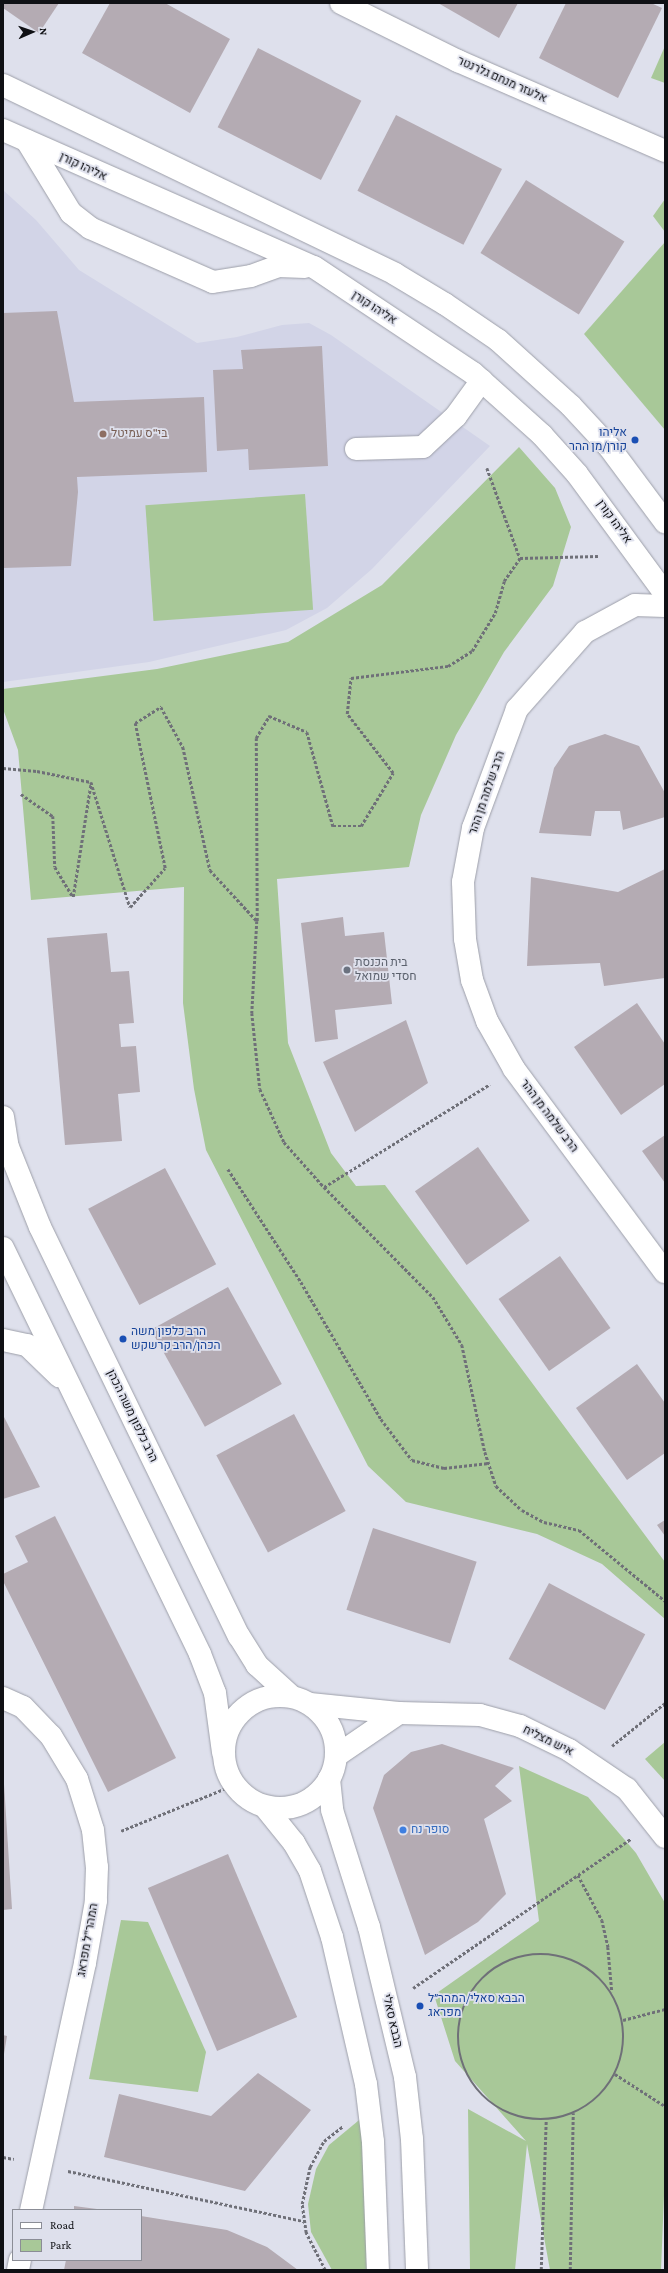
<!DOCTYPE html>
<meta charset="utf-8">
<style>
body{margin:0}
#map{position:relative;width:668px;height:2273px;overflow:hidden;background:#dee0ec;font-family:"Crimson Pro",Heebo,serif}
div>[style]{position:absolute}
.built>*{inset:0;background:#d2d4e7}
.green>*{inset:0;background:#a8c898;transform-origin:0 0}
.building>*{inset:0;background:#b4abb3;transform-origin:0 0}
.path>*{height:2.5px;margin-top:-1.25px;transform-origin:0;background:repeating-linear-gradient(90deg,#6f7078 0 3px,transparent 0 5px)}
.path>.ring{margin:-1.25px;padding:0;box-sizing:content-box;background:none;border:2.5px solid #6f7078;border-radius:50%}
.roads{filter:drop-shadow(0 0 1px #9d9fa9) drop-shadow(0 0 1px #9d9fa9)}
.minor>*{height:22px;margin:-11px;padding:0 11px;transform-origin:11px;border-radius:11px;background:#fff}
.minor>.ring{margin:-11px;padding:0;box-sizing:content-box;background:none;border:22px solid #fff;border-radius:50%}
.dots>*{width:11px;height:11px;translate:-50% -50%;box-sizing:border-box;border:2px solid #dee0ec;border-radius:50%}
span{translate:-50% -50%;white-space:nowrap;text-align:center;line-height:1.15;-webkit-text-stroke:3.5px #dee0ec;paint-order:stroke}
.street-label{font-size:12px;color:#0f1014}
.transit-label{font-size:12px;color:#164399}
.right{translate:-100% -50%;text-align:right}
.left{translate:0 -50%;text-align:left}
.education-label{font-size:12px;color:#785e54}
.worship-label{font-size:12px;color:#5b616d}
.shop-label{font-size:12px;color:#366cbe}
.frame{position:absolute;inset:0;border:4px solid #0f1014;pointer-events:none}
.legend{position:absolute;left:12px;top:2209px;width:130px;height:52px;box-sizing:border-box;background:#dee0ec;border:1px solid #8b8d96;margin:0;padding:5px 7px;list-style:none;font-size:12px;color:#0f1014}
.legend li{display:flex;align-items:center;gap:8px;height:20px}
.legend b{width:20px;border:1px solid #8b8d96}
.north{position:absolute;left:12px;top:12px;width:40px;height:40px;-webkit-text-stroke:3px #dee0ec;paint-order:stroke;rotate:88deg;font-size:11px;font-weight:700;line-height:16px;text-align:center;color:#0f1014}
.north::after{content:'';display:block;margin:auto;width:14px;height:18px;background:#0f1014;clip-path:polygon(50% 0,100% 100%,50% 72%,0 100%)}
</style>
<div id="map">
<div class="built">
<i style="clip-path:polygon(3px 190px,36px 220px,79px 270px,197px 343px,237px 337px,282px 325px,309px 323px,331px 335px,490px 446px,372px 569px,327px 608px,286px 630px,149px 662px,3px 682px)"></i>
</div>
<div class="green">
<i style="clip-path:polygon(665px 46px,665px 83px,651px 78px)"></i>
<i style="clip-path:polygon(665px 199px,665px 232px,653px 216px)"></i>
<i style="clip-path:polygon(665px 242px,665px 430px,584px 334px)"></i>
<i style="clip-path:polygon(519px 447px,555px 488px,571px 527px,553px 586px,504px 652px,456px 735px,421px 815px,409px 867px,277px 879px,288px 1043px,331px 1153px,356px 1186px,385px 1185px,665px 1562px,665px 1619px,602px 1564px,537px 1534px,406px 1502px,368px 1466px,206px 1150px,194px 1089px,183px 1003px,184px 887px,31px 900px,18px 750px,3px 709px,3px 689px,157px 669px,288px 642px,382px 585px)"></i>
<i style="left:305px;top:494px;width:116px;height:160px;rotate:86deg"></i>
<i style="clip-path:polygon(665px 1742px,665px 1781px,645px 1759px)"></i>
<i style="clip-path:polygon(519px 1766px,588px 1797px,636px 1853px,665px 1903px,665px 2171px,661px 2270px,550px 2270px,527px 2144px,515px 2270px,470px 2270px,468px 2109px,526px 2141px,455px 2061px,434px 1995px,539px 1921px)"></i>
<i style="clip-path:polygon(121px 1920px,148px 1922px,206px 2052px,198px 2092px,89px 2079px)"></i>
<i style="clip-path:polygon(364px 2116px,369px 2270px,332px 2270px,311px 2232px,308px 2204px,316px 2169px,329px 2145px)"></i>
</div>
<div class="building">
<i style="clip-path:polygon(3px 3px,59px 3px,39px 33px,3px 8px)"></i>
<i style="clip-path:polygon(110px 3px,165px 3px,230px 39px,190px 113px,82px 53px)"></i>
<i style="clip-path:polygon(438px 3px,518px 3px,499px 38px)"></i>
<i style="clip-path:polygon(566px 3px,651px 3px,662px 8px,618px 98px,539px 58px)"></i>
<i style="left:258px;top:48px;width:116px;height:89px;rotate:27deg"></i>
<i style="left:396px;top:115px;width:119px;height:85px;rotate:27deg"></i>
<i style="left:526px;top:180px;width:116px;height:86px;rotate:32deg"></i>
<i style="clip-path:polygon(57px 311px,74px 402px,204px 397px,207px 472px,77px 477px,78px 492px,71px 566px,3px 568px,3px 313px)"></i>
<i style="clip-path:polygon(322px 346px,328px 466px,249px 470px,248px 449px,217px 451px,213px 370px,243px 369px,241px 350px)"></i>
<i style="clip-path:polygon(605px 734px,639px 746px,665px 793px,665px 817px,623px 830px,620px 811px,595px 811px,591px 836px,539px 833px,554px 768px,569px 746px)"></i>
<i style="clip-path:polygon(665px 869px,665px 978px,604px 986px,600px 963px,527px 966px,531px 877px,618px 892px)"></i>
<i style="clip-path:polygon(343px 917px,345px 936px,384px 932px,392px 1004px,335px 1010px,338px 1039px,315px 1042px,301px 923px)"></i>
<i style="clip-path:polygon(107px 933px,111px 972px,129px 971px,134px 1023px,119px 1024px,121px 1047px,136px 1046px,140px 1092px,118px 1094px,122px 1141px,65px 1145px,47px 938px)"></i>
<i style="clip-path:polygon(637px 1003px,665px 1044px,665px 1084px,621px 1115px,574px 1047px)"></i>
<i style="clip-path:polygon(406px 1020px,428px 1083px,355px 1132px,323px 1062px)"></i>
<i style="clip-path:polygon(665px 1135px,665px 1183px,642px 1151px)"></i>
<i style="left:478px;top:1147px;width:90px;height:77px;rotate:55deg"></i>
<i style="left:165px;top:1168px;width:109px;height:87px;rotate:62deg"></i>
<i style="left:560px;top:1256px;width:88px;height:75px;rotate:55deg"></i>
<i style="left:228px;top:1287px;width:111px;height:88px;rotate:61deg"></i>
<i style="clip-path:polygon(637px 1364px,665px 1403px,665px 1453px,627px 1480px,576px 1408px)"></i>
<i style="left:294px;top:1414px;width:110px;height:88px;rotate:62deg"></i>
<i style="clip-path:polygon(3px 1415px,40px 1487px,3px 1499px)"></i>
<i style="clip-path:polygon(55px 1516px,176px 1758px,108px 1792px,3px 1581px,3px 1574px,28px 1562px,15px 1536px)"></i>
<i style="clip-path:polygon(665px 1520px,665px 1536px,657px 1525px)"></i>
<i style="left:373px;top:1528px;width:109px;height:86px;rotate:18deg"></i>
<i style="left:549px;top:1583px;width:109px;height:86px;rotate:28deg"></i>
<i style="clip-path:polygon(442px 1744px,514px 1768px,495px 1786px,512px 1801px,484px 1819px,506px 1894px,478px 1922px,425px 1955px,373px 1808px,384px 1775px,411px 1752px)"></i>
<i style="clip-path:polygon(3px 1768px,12px 1909px,3px 1910px)"></i>
<i style="left:228px;top:1854px;width:177px;height:87px;rotate:67deg"></i>
<i style="clip-path:polygon(3px 2035px,7px 2036px,4px 2054px,3px 2054px)"></i>
<i style="clip-path:polygon(258px 2073px,311px 2110px,245px 2191px,104px 2157px,119px 2094px,211px 2116px)"></i>
<i style="clip-path:polygon(74px 2206px,97px 2209px,97px 2210px,74px 2210px)"></i>
<i style="clip-path:polygon(141px 2216px,227px 2230px,267px 2247px,298px 2270px,64px 2270px,66px 2260px,141px 2260px)"></i>
</div>
<div class="path">
<i style="left:487px;top:468px;width:96px;rotate:69.9deg"></i>
<i style="left:520px;top:558px;width:78px;rotate:-1.5deg"></i>
<i style="left:3px;top:768px;width:34px;rotate:5deg"></i>
<i style="left:37px;top:771px;width:55px;rotate:11.5deg"></i>
<i style="left:91px;top:782px;width:131px;rotate:72.7deg"></i>
<i style="left:130px;top:907px;width:52px;rotate:-48.1deg"></i>
<i style="left:165px;top:868px;width:148px;rotate:-101.7deg"></i>
<i style="left:135px;top:723px;width:31px;rotate:-32deg"></i>
<i style="left:161px;top:707px;width:46px;rotate:61.2deg"></i>
<i style="left:183px;top:747px;width:126px;rotate:77.6deg"></i>
<i style="left:210px;top:870px;width:69px;rotate:47.3deg"></i>
<i style="left:257px;top:921px;width:183px;rotate:-90.3deg"></i>
<i style="left:256px;top:738px;width:26px;rotate:-59deg"></i>
<i style="left:269px;top:716px;width:41px;rotate:22.8deg"></i>
<i style="left:307px;top:732px;width:98px;rotate:74.5deg"></i>
<i style="left:333px;top:826px;width:28px"></i>
<i style="left:361px;top:826px;width:62px;rotate:-58.9deg"></i>
<i style="left:393px;top:773px;width:75px;rotate:-127.9deg"></i>
<i style="left:347px;top:714px;width:36px;rotate:-84deg"></i>
<i style="left:351px;top:678px;width:98px;rotate:-7.1deg"></i>
<i style="left:448px;top:666px;width:28px;rotate:-32deg"></i>
<i style="left:472px;top:651px;width:44px;rotate:-58.8deg"></i>
<i style="left:495px;top:613px;width:33px;rotate:-74deg"></i>
<i style="left:504px;top:581px;width:28px;rotate:-55deg"></i>
<i style="left:21px;top:794px;width:39px;rotate:35deg"></i>
<i style="left:53px;top:816px;width:51px;rotate:87.8deg"></i>
<i style="left:55px;top:867px;width:35px;rotate:59deg"></i>
<i style="left:73px;top:897px;width:116px;rotate:-81.1deg"></i>
<i style="left:257px;top:921px;width:92px;rotate:93.1deg"></i>
<i style="left:252px;top:1013px;width:76px;rotate:84deg"></i>
<i style="left:260px;top:1089px;width:58px;rotate:65.6deg"></i>
<i style="left:284px;top:1142px;width:60px;rotate:48.4deg"></i>
<i style="left:324px;top:1187px;width:155px;rotate:45.3deg"></i>
<i style="left:433px;top:1297px;width:56px;rotate:58.9deg"></i>
<i style="left:462px;top:1345px;width:109px;rotate:77.9deg"></i>
<i style="left:485px;top:1452px;width:36px;rotate:72deg"></i>
<i style="left:496px;top:1486px;width:35px;rotate:43deg"></i>
<i style="left:522px;top:1510px;width:25px;rotate:29deg"></i>
<i style="left:544px;top:1522px;width:36px;rotate:13deg"></i>
<i style="left:579px;top:1530px;width:112px;rotate:39.5deg"></i>
<i style="left:228px;top:1169px;width:135px;rotate:57.1deg"></i>
<i style="left:301px;top:1282px;width:159px;rotate:59.7deg"></i>
<i style="left:381px;top:1419px;width:51px;rotate:52.9deg"></i>
<i style="left:412px;top:1460px;width:33px;rotate:14deg"></i>
<i style="left:444px;top:1468px;width:45px;rotate:-6.3deg"></i>
<i style="left:324px;top:1187px;width:195px;rotate:-31.8deg"></i>
<i style="left:612px;top:1746px;width:68px;rotate:-39.1deg"></i>
<i style="left:121px;top:1831px;width:122px;rotate:-22.2deg"></i>
<i style="left:578px;top:1875px;width:51px;rotate:61.9deg"></i>
<i style="left:602px;top:1920px;width:28px;rotate:77deg"></i>
<i style="left:608px;top:1947px;width:45px;rotate:84.9deg"></i>
<i class="ring" style="left:458px;top:1954px;width:163.5px;height:163.5px"></i>
<i style="left:413px;top:1988px;width:264px;rotate:-34.4deg"></i>
<i style="left:623px;top:2020px;width:43px;rotate:-14.7deg"></i>
<i style="left:615px;top:2074px;width:59px;rotate:32.6deg"></i>
<i style="left:3px;top:2157px;width:11px;rotate:10deg"></i>
<i style="left:68px;top:2171px;width:241px;rotate:12deg"></i>
<i style="left:325px;top:2270px;width:42px;rotate:-117.2deg"></i>
<i style="left:306px;top:2233px;width:29px;rotate:-98deg"></i>
<i style="left:302px;top:2204px;width:38px;rotate:-78deg"></i>
<i style="left:310px;top:2167px;width:30px;rotate:-62deg"></i>
<i style="left:324px;top:2141px;width:24px;rotate:-38deg"></i>
<i style="left:541px;top:2270px;width:150px;rotate:-88.1deg"></i>
<i style="left:570px;top:2270px;width:157px;rotate:-88.9deg"></i>
</div>
<div class="roads">
<div class="minor">
<i style="left:341px;top:3px;width:131px;rotate:26.4deg"></i>
<i style="left:458px;top:61px;width:226px;rotate:23.5deg"></i>
<i style="left:3px;top:85px;width:435px;rotate:25.7deg"></i>
<i style="left:395px;top:274px;width:58px;rotate:31deg"></i>
<i style="left:445px;top:304px;width:64px;rotate:34.2deg"></i>
<i style="left:498px;top:340px;width:98px;rotate:42.1deg"></i>
<i style="left:571px;top:406px;width:56px;rotate:47.2deg"></i>
<i style="left:609px;top:447px;width:94px;rotate:53.3deg"></i>
<i style="left:3px;top:130px;width:340px;rotate:23.8deg"></i>
<i style="left:314px;top:267px;width:191px;rotate:33.7deg"></i>
<i style="left:473px;top:373px;width:93px;rotate:41.9deg"></i>
<i style="left:542px;top:435px;width:52px;rotate:48.1deg"></i>
<i style="left:577px;top:474px;width:149px;rotate:53.7deg"></i>
<i style="left:27px;top:141px;width:84px;rotate:58.6deg"></i>
<i style="left:71px;top:213px;width:24px;rotate:38deg"></i>
<i style="left:90px;top:228px;width:134px;rotate:23.7deg"></i>
<i style="left:213px;top:282px;width:38px;rotate:-9deg"></i>
<i style="left:251px;top:276px;width:29px;rotate:-20deg"></i>
<i style="left:278px;top:266px;width:27px;rotate:2deg"></i>
<i style="left:356px;top:449px;width:67px;rotate:-1.7deg"></i>
<i style="left:423px;top:447px;width:45px;rotate:-43.2deg"></i>
<i style="left:456px;top:416px;width:44px;rotate:-54.2deg"></i>
<i style="left:665px;top:606px;width:30px;rotate:-178deg"></i>
<i style="left:635px;top:605px;width:57px;rotate:151.6deg"></i>
<i style="left:585px;top:632px;width:103px;rotate:131.4deg"></i>
<i style="left:517px;top:709px;width:127px;rotate:110.3deg"></i>
<i style="left:473px;top:828px;width:55px;rotate:100.5deg"></i>
<i style="left:463px;top:882px;width:57px;rotate:88deg"></i>
<i style="left:465px;top:939px;width:42px;rotate:80.3deg"></i>
<i style="left:472px;top:980px;width:44px;rotate:69.9deg"></i>
<i style="left:487px;top:1021px;width:55px;rotate:60.6deg"></i>
<i style="left:514px;top:1069px;width:253px;rotate:53.4deg"></i>
<i style="left:3px;top:1117px;width:30px;rotate:81deg"></i>
<i style="left:8px;top:1147px;width:86px;rotate:68.2deg"></i>
<i style="left:40px;top:1227px;width:455px;rotate:64.1deg"></i>
<i style="left:239px;top:1636px;width:34px;rotate:58deg"></i>
<i style="left:257px;top:1665px;width:47px;rotate:42.4deg"></i>
<i style="left:3px;top:1248px;width:451px;rotate:64.1deg"></i>
<i style="left:200px;top:1654px;width:42px;rotate:69deg"></i>
<i style="left:215px;top:1693px;width:60px;rotate:82.3deg"></i>
<i style="left:3px;top:1340px;width:25px;rotate:12deg"></i>
<i style="left:27px;top:1345px;width:45px;rotate:44.1deg"></i>
<i class="ring" style="left:224px;top:1696px;width:90px;height:90px"></i>
<i style="left:3px;top:1698px;width:22px;rotate:24deg"></i>
<i style="left:23px;top:1707px;width:40px;rotate:46deg"></i>
<i style="left:51px;top:1736px;width:50px;rotate:58.8deg"></i>
<i style="left:77px;top:1779px;width:53px;rotate:72.6deg"></i>
<i style="left:93px;top:1830px;width:37px;rotate:84deg"></i>
<i style="left:97px;top:1867px;width:34px;rotate:92deg"></i>
<i style="left:96px;top:1901px;width:63px;rotate:100.1deg"></i>
<i style="left:85px;top:1963px;width:253px;rotate:102.3deg"></i>
<i style="left:310px;top:1704px;width:89px;rotate:5.8deg"></i>
<i style="left:399px;top:1713px;width:81px;rotate:1.4deg"></i>
<i style="left:480px;top:1715px;width:41px;rotate:15.4deg"></i>
<i style="left:520px;top:1726px;width:55px;rotate:26.1deg"></i>
<i style="left:569px;top:1750px;width:70px;rotate:33.9deg"></i>
<i style="left:627px;top:1789px;width:61px;rotate:51.6deg"></i>
<i style="left:336px;top:1756px;width:76px;rotate:-34.3deg"></i>
<i style="left:329px;top:1779px;width:31px;rotate:84deg"></i>
<i style="left:332px;top:1810px;width:123px;rotate:72.5deg"></i>
<i style="left:369px;top:1927px;width:154px;rotate:76.5deg"></i>
<i style="left:405px;top:2077px;width:62px;rotate:83.6deg"></i>
<i style="left:412px;top:2139px;width:131px;rotate:87.8deg"></i>
<i style="left:265px;top:1807px;width:46px;rotate:51.1deg"></i>
<i style="left:294px;top:1843px;width:32px;rotate:60deg"></i>
<i style="left:310px;top:1871px;width:70px;rotate:71.6deg"></i>
<i style="left:332px;top:1937px;width:151px;rotate:77deg"></i>
<i style="left:366px;top:2084px;width:58px;rotate:83.1deg"></i>
<i style="left:373px;top:2142px;width:128px;rotate:87.8deg"></i>
<i style="left:18px;top:2270px;width:10px;rotate:-79deg"></i>
</div>
</div>
<div class="dots">
<i style="left:103px;top:434px;background:#8d6e63"></i>
<i style="left:635px;top:440px;background:#1a4fb4"></i>
<i style="left:347px;top:970px;background:#6b7280"></i>
<i style="left:123px;top:1339px;background:#1a4fb4"></i>
<i style="left:403px;top:1830px;background:#3f7fe0"></i>
<i style="left:420px;top:2006px;background:#1a4fb4"></i>
</div>
<div class="street-label">
<span style="left:502px;top:80px;rotate:24deg">אלעזר מנחם גלרנטר</span>
<span style="left:83px;top:167px;rotate:25deg">אליהו קורן</span>
<span style="left:374px;top:308px;rotate:33deg">אליהו קורן</span>
<span style="left:614px;top:522px;rotate:54deg">אליהו קורן</span>
<span style="left:487px;top:793px;rotate:-71deg">הרב שלמה מן ההר</span>
<span style="left:549px;top:1116px;rotate:53deg">הרב שלמה מן ההר</span>
<span style="left:132px;top:1416px;rotate:64deg">הרב כלפון משה הכהן</span>
<span style="left:548px;top:1741px;rotate:26deg">איש מצליח</span>
<span style="left:88px;top:1940px;rotate:-80deg">המהר"ל מפראג</span>
<span style="left:392px;top:2021px;rotate:77deg">הבבא סאלי</span>
</div>
<div class="transit-label">
<span class="right" style="left:627px;top:440px">אליהו<br>קורן/מן ההר</span>
<span class="left" style="left:131px;top:1339px">הרב כלפון משה<br>הכהן/הרב קרשקש</span>
<span class="left" style="left:428px;top:2006px">הבבא סאלי/המהר״ל<br>מפראג</span>
</div>
<div class="education-label">
<span class="left" style="left:111px;top:434px">בי"ס עמיטל</span>
</div>
<div class="worship-label">
<span class="left" style="left:355px;top:970px">בית הכנסת<br>חסדי שמואל</span>
</div>
<div class="shop-label">
<span class="left" style="left:411px;top:1830px">סופר נח</span>
</div>
<div class="frame"></div>
<ul class="legend">
<li><b style="height:5px;background:#fff"></b>Road</li>
<li><b style="height:11px;background:#a8c898"></b>Park</li>
</ul>
<div class="north">N</div>
</div>
